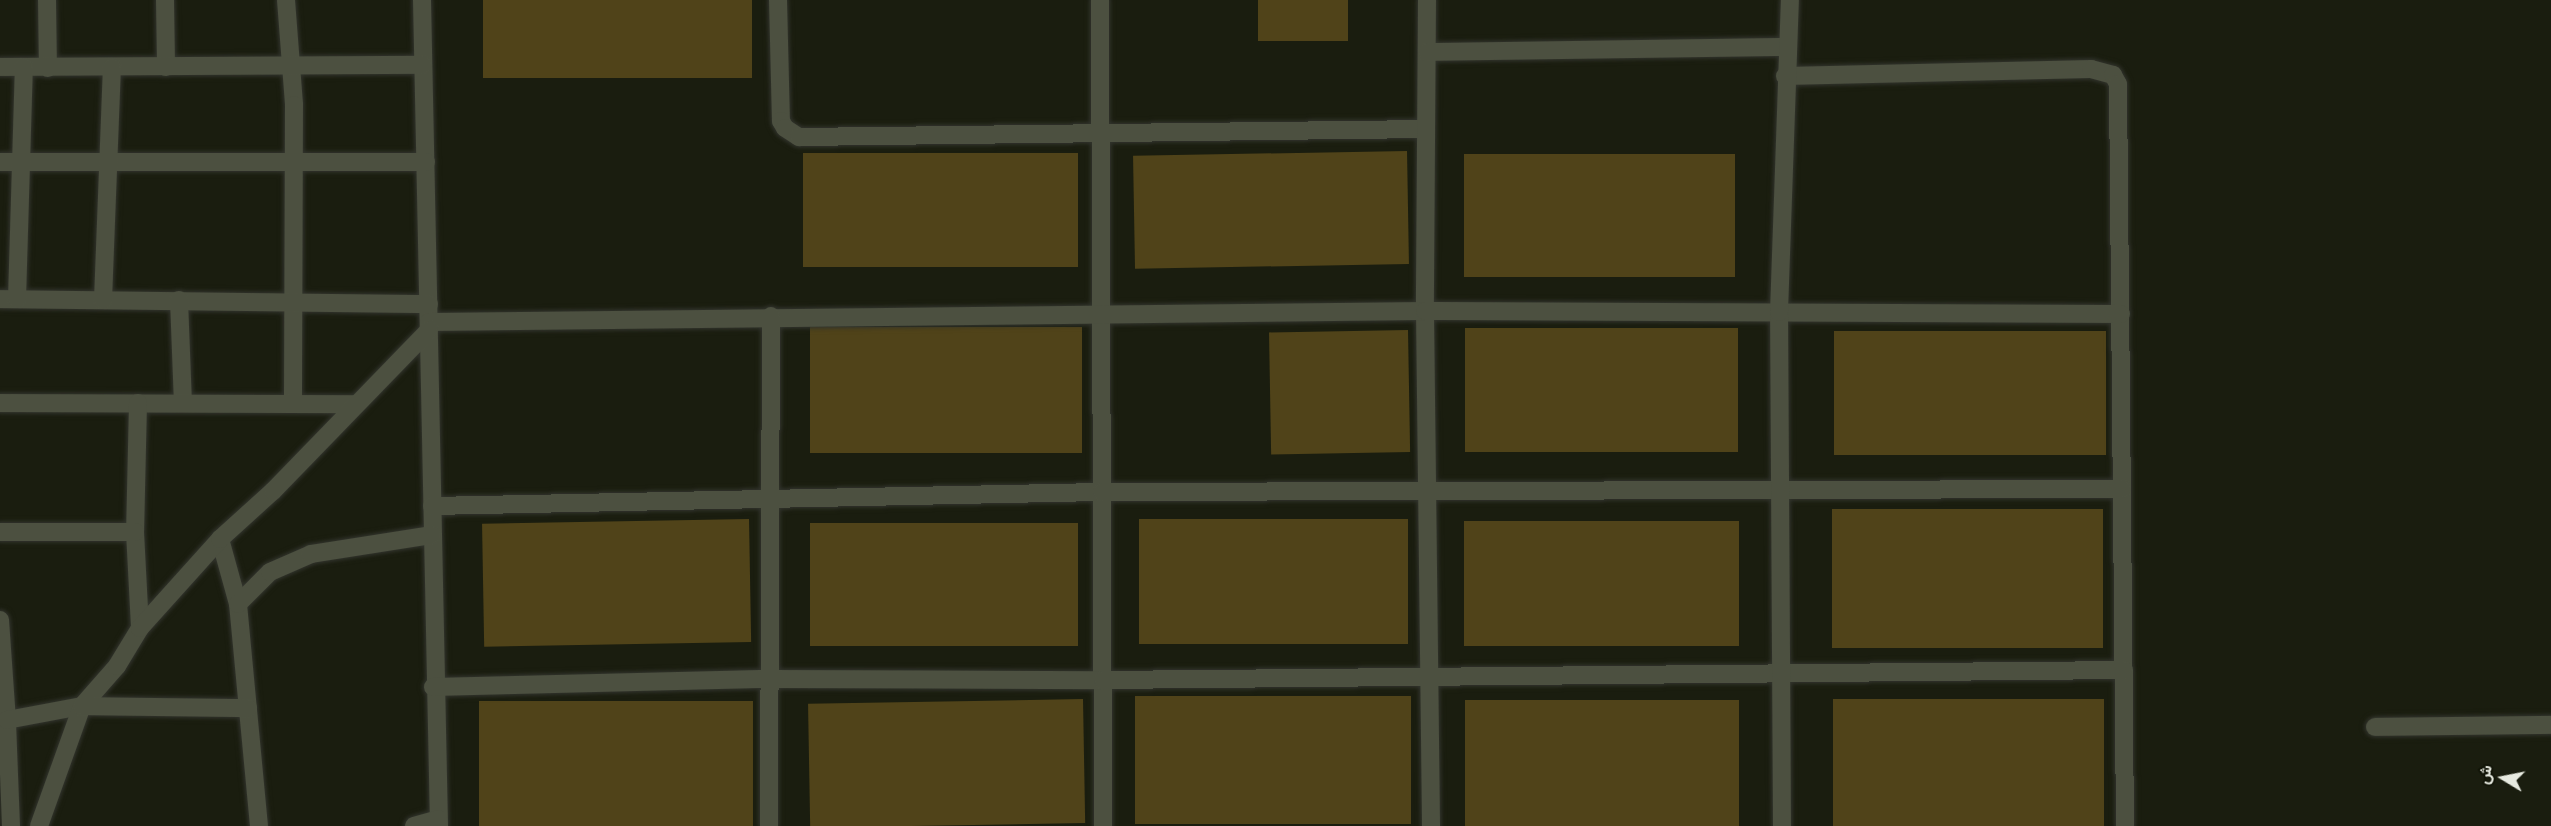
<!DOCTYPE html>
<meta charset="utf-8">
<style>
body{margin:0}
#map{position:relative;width:2551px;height:826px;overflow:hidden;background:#1a1d0f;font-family:"Source Sans 3",Vazirmatn,sans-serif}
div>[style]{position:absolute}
.building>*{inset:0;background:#504319;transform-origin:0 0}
.roads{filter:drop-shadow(0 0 2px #32342d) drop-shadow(0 0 2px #32342d)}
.minor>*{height:18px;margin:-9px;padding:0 9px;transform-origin:9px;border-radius:9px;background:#4c5040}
span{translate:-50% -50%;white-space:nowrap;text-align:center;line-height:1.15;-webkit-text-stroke:4.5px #111407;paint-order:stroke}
.north{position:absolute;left:2473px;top:748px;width:60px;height:60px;-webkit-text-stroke:4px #111407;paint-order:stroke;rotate:280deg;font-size:16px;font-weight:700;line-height:24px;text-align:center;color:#e7eae0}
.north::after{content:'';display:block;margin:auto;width:21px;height:27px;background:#e7eae0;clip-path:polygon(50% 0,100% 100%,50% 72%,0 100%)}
</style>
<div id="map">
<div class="building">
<i style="left:483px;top:0;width:269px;height:78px"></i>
<i style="left:1258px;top:0;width:90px;height:41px"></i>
<i style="left:1407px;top:151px;width:113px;height:274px;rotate:89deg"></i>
<i style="left:803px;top:153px;width:275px;height:114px"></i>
<i style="left:1464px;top:154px;width:271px;height:123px"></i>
<i style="left:1082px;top:327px;width:126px;height:272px;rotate:90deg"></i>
<i style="left:1738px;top:328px;width:124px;height:273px;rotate:90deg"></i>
<i style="left:1408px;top:330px;width:122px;height:139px;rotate:89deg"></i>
<i style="left:2106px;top:331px;width:124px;height:272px;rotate:90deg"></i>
<i style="left:1832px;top:509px;width:271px;height:139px"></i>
<i style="left:749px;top:519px;width:123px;height:267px;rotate:89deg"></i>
<i style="left:1408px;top:519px;width:125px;height:269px;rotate:90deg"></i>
<i style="left:1464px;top:521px;width:275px;height:125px"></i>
<i style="left:1078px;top:523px;width:123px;height:268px;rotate:90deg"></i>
<i style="left:1411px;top:696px;width:128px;height:276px;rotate:90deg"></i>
<i style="left:1083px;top:699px;width:124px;height:275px;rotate:89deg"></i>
<i style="left:1833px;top:699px;width:271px;height:127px"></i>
<i style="left:1739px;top:700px;width:126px;height:274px;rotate:90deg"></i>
<i style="left:479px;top:701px;width:274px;height:125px"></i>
</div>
<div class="roads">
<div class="minor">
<i style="left:47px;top:0;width:68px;rotate:89.2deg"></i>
<i style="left:165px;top:0;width:67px;rotate:89.1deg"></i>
<i style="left:286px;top:0;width:105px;rotate:85.6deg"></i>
<i style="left:294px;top:105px;width:299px;rotate:90.2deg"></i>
<i style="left:422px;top:0;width:826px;rotate:88.82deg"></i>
<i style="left:778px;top:0;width:121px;rotate:88.6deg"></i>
<i style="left:781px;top:121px;width:8px;rotate:60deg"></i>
<i style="left:785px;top:128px;width:17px;rotate:33deg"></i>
<i style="left:799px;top:137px;width:627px;rotate:-0.73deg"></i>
<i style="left:1100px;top:0;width:826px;rotate:89.79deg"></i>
<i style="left:1427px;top:0;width:311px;rotate:90.4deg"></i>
<i style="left:1425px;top:311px;width:515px;rotate:89.33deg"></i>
<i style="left:1427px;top:52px;width:360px;rotate:-0.8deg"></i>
<i style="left:0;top:67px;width:423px;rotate:-0.3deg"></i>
<i style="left:1785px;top:76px;width:306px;rotate:-1.3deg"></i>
<i style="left:2091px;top:69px;width:23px;rotate:15deg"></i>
<i style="left:2113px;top:75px;width:10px;rotate:61deg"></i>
<i style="left:2118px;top:84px;width:742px;rotate:89.46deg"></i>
<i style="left:0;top:162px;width:426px"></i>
<i style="left:0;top:299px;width:429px;rotate:0.7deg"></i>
<i style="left:17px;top:299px;width:232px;rotate:-88.3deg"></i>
<i style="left:103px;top:300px;width:233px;rotate:-87.8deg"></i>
<i style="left:179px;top:300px;width:103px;rotate:87.8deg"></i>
<i style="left:429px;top:322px;width:996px;rotate:-0.63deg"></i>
<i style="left:1425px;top:311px;width:696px;rotate:0.25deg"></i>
<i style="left:0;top:403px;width:355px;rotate:0.2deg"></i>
<i style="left:138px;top:403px;width:129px;rotate:91.3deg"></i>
<i style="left:135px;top:532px;width:96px;rotate:87deg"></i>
<i style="left:432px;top:506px;width:670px;rotate:-1.2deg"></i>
<i style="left:1102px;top:492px;width:1020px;rotate:-0.17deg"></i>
<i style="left:0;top:532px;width:135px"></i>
<i style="left:220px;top:539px;width:67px;rotate:74.5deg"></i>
<i style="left:238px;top:604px;width:223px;rotate:84.6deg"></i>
<i style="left:238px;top:604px;width:45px;rotate:-45deg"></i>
<i style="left:270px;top:572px;width:45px;rotate:-23.7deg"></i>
<i style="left:311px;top:554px;width:122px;rotate:-8.9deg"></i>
<i style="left:0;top:620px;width:100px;rotate:86deg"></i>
<i style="left:7px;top:720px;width:7px;rotate:180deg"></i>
<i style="left:433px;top:687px;width:337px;rotate:-1.4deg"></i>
<i style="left:770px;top:679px;width:333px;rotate:0.2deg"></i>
<i style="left:1103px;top:680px;width:1021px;rotate:-0.56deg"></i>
<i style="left:2375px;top:727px;width:176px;rotate:-0.7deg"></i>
<i style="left:11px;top:826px;width:106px;rotate:-92.2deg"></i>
<i style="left:7px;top:720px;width:76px;rotate:-10.6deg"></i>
<i style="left:82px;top:706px;width:53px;rotate:-48.8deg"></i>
<i style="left:117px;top:666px;width:44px;rotate:-58.8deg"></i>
<i style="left:140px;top:628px;width:120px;rotate:-48deg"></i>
<i style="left:220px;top:539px;width:72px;rotate:-42.2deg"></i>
<i style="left:273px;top:491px;width:224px;rotate:-45.9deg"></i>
<i style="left:39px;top:826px;width:127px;rotate:-70.3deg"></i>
<i style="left:82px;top:706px;width:166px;rotate:0.7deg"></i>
<i style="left:414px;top:826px;width:25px;rotate:-16deg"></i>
<i style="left:769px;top:826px;width:510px;rotate:-89.78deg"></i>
<i style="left:1782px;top:826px;width:514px;rotate:-90.33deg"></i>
<i style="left:1779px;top:312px;width:312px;rotate:-88deg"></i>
</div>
</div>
<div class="north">ش</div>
</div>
